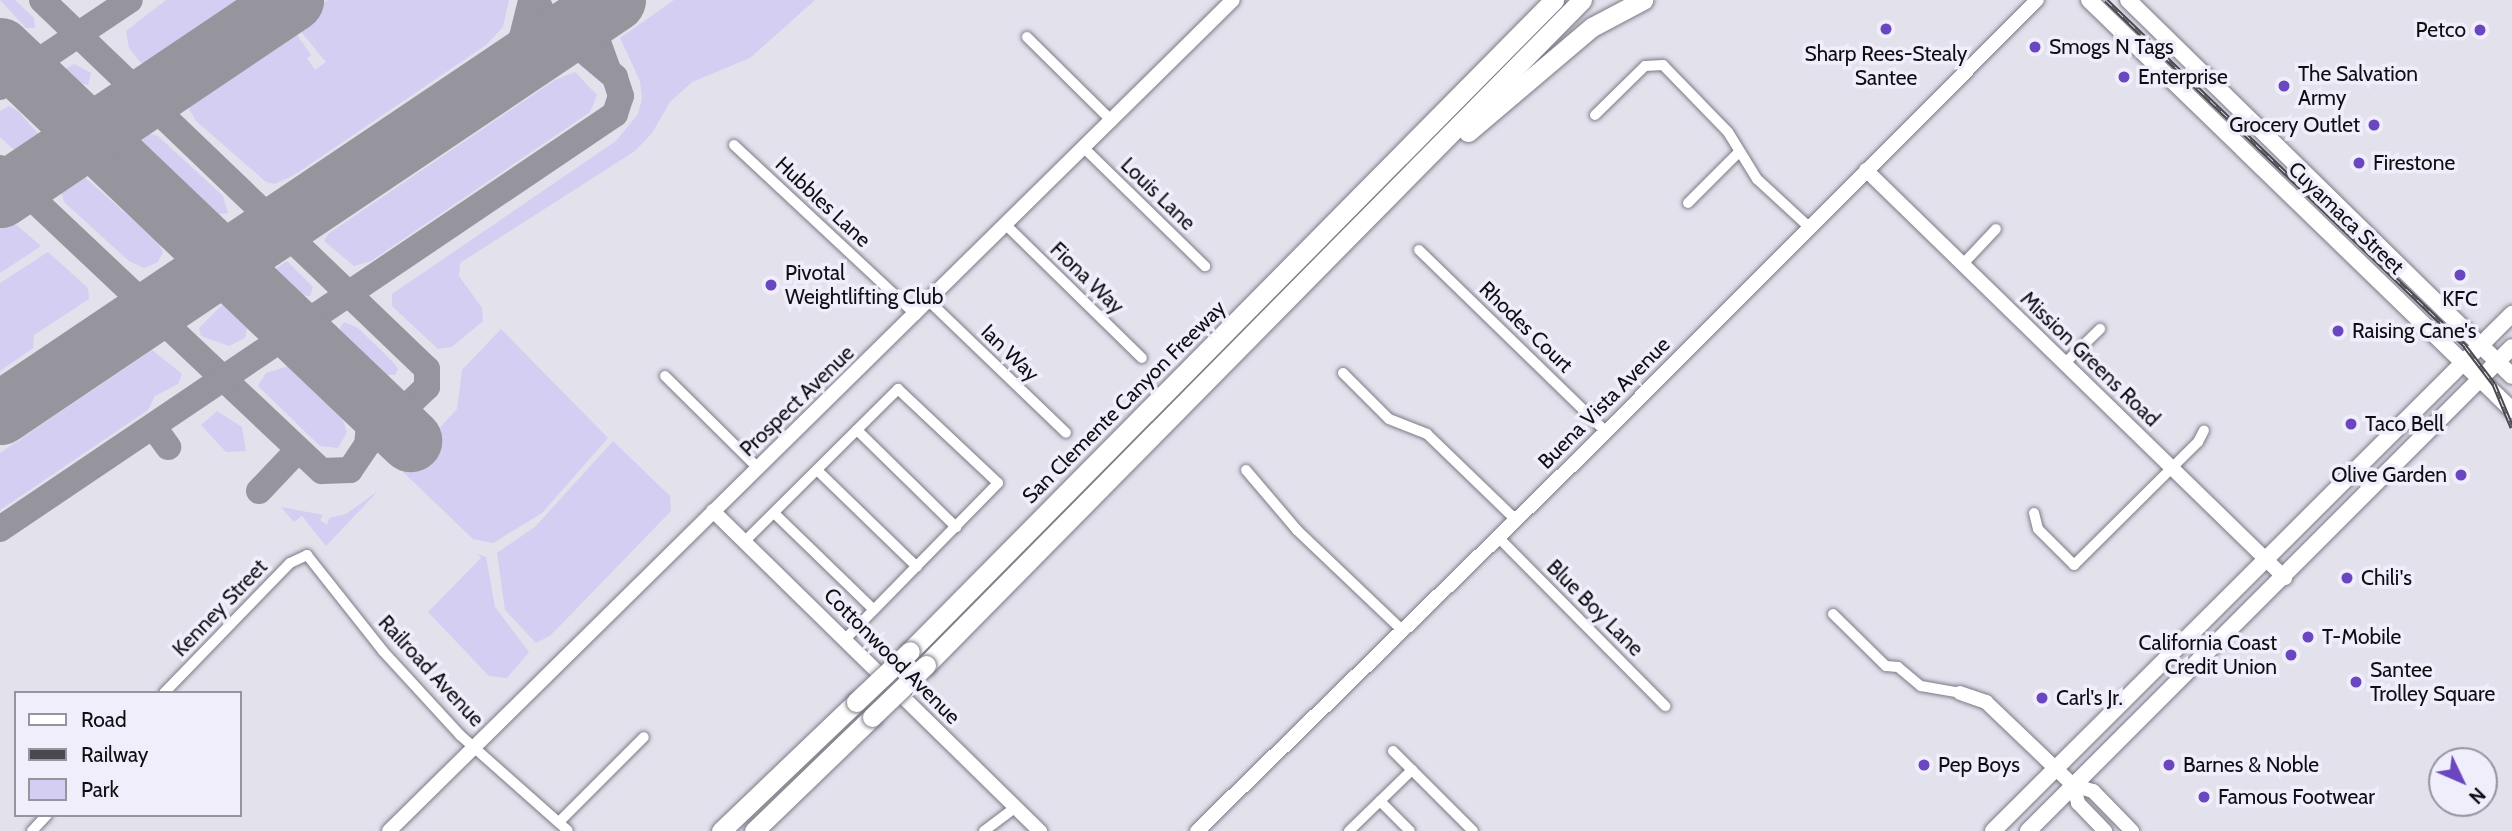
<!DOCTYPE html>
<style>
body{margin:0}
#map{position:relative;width:2512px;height:831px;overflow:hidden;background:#e2e1ec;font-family:Cabin,sans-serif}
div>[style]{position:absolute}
.green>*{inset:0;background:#d3cef2}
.taxiway>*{height:26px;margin:-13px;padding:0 13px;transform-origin:13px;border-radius:13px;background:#96959e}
.runway>*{height:63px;margin:-31.5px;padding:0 31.5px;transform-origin:31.5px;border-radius:31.5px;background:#96959e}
.roads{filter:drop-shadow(0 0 2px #7b7a85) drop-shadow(0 0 2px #7b7a85)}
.street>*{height:10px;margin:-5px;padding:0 5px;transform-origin:5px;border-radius:5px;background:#fff}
.secondary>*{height:14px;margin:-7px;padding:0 7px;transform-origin:7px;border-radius:7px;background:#fff}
.primary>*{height:16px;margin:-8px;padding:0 8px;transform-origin:8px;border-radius:8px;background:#fff}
.highway>*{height:19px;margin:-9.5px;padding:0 9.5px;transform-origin:9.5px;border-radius:9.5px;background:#fff}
.rail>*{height:5px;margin-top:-2.5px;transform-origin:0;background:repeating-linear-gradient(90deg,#efeefa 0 8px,#49494f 0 16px);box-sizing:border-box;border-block:2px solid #49494f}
.bridges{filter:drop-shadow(0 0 2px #7b7a85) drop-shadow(0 0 2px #7b7a85)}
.highway-bridge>*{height:19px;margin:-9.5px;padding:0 9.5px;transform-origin:9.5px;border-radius:9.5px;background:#fff}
.dots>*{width:19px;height:19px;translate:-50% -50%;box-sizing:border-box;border:4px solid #efeefa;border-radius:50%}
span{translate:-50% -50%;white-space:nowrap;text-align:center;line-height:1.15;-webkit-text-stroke:7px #efeefa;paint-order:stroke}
.poi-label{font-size:21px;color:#0f0f13}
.right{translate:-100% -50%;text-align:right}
.left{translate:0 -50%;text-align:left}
.street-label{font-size:21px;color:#0f0f13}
.legend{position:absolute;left:14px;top:691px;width:228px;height:126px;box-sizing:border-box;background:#efeefa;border:2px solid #95959e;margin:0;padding:9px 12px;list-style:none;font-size:21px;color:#0f0f13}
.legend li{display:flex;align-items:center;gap:14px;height:35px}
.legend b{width:35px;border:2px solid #95959e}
.north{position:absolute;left:2428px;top:747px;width:70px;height:70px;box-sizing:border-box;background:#efeefa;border:2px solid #95959e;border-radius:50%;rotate:134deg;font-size:19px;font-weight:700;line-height:28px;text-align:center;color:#0f0f13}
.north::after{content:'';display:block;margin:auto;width:24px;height:32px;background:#6a47c0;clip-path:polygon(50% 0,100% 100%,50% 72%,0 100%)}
</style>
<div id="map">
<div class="green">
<i style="clip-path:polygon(0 0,15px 0,34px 18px,35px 28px,26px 28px)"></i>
<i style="clip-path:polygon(166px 0,238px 0,216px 24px,161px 61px,141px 63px,129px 48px,126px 31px)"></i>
<i style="clip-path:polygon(328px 0,509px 0,503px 27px,486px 45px,294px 175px,275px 184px,266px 182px,196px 121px,189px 109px,190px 102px,218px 74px,291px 26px,311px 55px,307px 58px,315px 70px,326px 62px,294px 23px)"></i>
<i style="clip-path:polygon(674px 0,815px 0,750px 58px,692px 82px,670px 102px,652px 133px,635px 151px,460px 263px,459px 276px,482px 308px,483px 321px,452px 347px,438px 349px,392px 306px,392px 294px,616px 141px,638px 114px,642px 99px,640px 81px,620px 38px)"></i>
<i style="clip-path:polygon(74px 64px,91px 73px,88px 85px,76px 82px,62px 71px)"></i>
<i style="clip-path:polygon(575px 72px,597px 95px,590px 112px,371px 261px,354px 266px,324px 241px,328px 234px,555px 80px)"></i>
<i style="clip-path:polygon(9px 106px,18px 111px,43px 139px,27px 150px,13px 149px,0 137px,0 111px)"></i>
<i style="clip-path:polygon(141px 131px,158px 136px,223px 196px,228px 213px,219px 214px,143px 146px,136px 135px)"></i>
<i style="clip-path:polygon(80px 173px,158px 242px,163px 252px,158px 262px,144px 268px,129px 261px,64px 202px,60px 186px)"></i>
<i style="clip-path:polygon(13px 222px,41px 246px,0 273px,0 224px)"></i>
<i style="clip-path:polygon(48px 252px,88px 288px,89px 299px,34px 335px,33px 348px,0 371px,0 283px)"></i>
<i style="clip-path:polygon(287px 261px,313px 287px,310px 296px,301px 295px,274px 270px)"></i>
<i style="clip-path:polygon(222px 305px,247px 328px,245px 338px,229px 346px,201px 336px,199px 328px)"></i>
<i style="clip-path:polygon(344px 322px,358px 328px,392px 361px,398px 369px,395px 375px,386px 375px,343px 334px,340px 328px)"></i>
<i style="clip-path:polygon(501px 329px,608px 438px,542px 513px,493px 543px,473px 539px,401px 470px,457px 409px,462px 370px)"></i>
<i style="clip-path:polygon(152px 350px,182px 374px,178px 384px,155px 396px,148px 410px,0 510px,0 453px)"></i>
<i style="clip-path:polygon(289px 366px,342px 418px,347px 432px,338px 448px,320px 446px,258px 386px,266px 373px)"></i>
<i style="clip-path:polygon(217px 411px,242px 427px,246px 451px,226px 452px,201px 425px)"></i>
<i style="clip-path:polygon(613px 441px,670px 496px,671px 511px,551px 635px,536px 643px,505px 610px,497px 553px,536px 526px)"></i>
<i style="clip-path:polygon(378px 491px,326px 546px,302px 516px,294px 522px,281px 507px,323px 515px,320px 520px,327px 525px,329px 518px,346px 514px)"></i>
<i style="clip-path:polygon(478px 554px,486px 557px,495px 607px,529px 652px,507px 678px,489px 676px,428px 612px,481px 558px)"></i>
</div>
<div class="taxiway">
<i style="left:42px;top:0;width:533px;rotate:43.78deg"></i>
<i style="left:427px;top:369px;width:18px;rotate:90deg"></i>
<i style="left:427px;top:387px;width:28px;rotate:136deg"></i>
<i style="left:407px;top:406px;width:15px;rotate:180deg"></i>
<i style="left:392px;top:406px;width:38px;rotate:-155deg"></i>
<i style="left:607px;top:67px;width:33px;rotate:-110deg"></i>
<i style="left:596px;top:36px;width:28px;rotate:-73deg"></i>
<i style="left:604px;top:9px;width:16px;rotate:-35deg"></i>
<i style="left:504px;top:76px;width:57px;rotate:-32deg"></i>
<i style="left:552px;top:46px;width:16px;rotate:-4deg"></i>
<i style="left:568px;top:45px;width:19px;rotate:16deg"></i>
<i style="left:0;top:87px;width:156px;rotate:-33.8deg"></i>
<i style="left:148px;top:94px;width:113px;rotate:-33.8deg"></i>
<i style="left:242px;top:31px;width:34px;rotate:-66deg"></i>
<i style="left:422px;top:126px;width:106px;rotate:-35deg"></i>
<i style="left:509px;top:65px;width:31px;rotate:-65deg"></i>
<i style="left:522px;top:37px;width:38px;rotate:-76deg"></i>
<i style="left:0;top:168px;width:442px;rotate:43.3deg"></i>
<i style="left:322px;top:471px;width:28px;rotate:-2deg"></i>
<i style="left:350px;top:470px;width:30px;rotate:-56deg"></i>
<i style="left:367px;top:445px;width:19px;rotate:-84deg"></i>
<i style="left:369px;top:426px;width:38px;rotate:-107deg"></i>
<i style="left:153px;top:426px;width:26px;rotate:54deg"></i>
<i style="left:259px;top:491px;width:55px;rotate:-46.5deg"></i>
<i style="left:0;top:529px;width:742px;rotate:-34.01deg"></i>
<i style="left:615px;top:114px;width:19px;rotate:-72deg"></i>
<i style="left:621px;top:96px;width:20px;rotate:-108deg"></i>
<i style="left:615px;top:77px;width:90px;rotate:-140deg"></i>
<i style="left:546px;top:19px;width:21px;rotate:-118deg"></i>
</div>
<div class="runway">
<i style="left:0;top:49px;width:567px;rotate:43.64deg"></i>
<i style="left:0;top:196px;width:352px;rotate:-33.9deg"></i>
<i style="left:0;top:413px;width:740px;rotate:-33.93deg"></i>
</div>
<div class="roads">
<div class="street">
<i style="left:1027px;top:37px;width:120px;rotate:44.7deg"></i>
<i style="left:1595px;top:115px;width:70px;rotate:-44.4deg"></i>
<i style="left:1645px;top:66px;width:18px;rotate:-3deg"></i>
<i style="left:1663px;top:65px;width:93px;rotate:45.9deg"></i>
<i style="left:1728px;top:132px;width:55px;rotate:58.3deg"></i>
<i style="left:1757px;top:179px;width:71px;rotate:42.7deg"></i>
<i style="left:734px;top:145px;width:249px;rotate:43deg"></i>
<i style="left:1085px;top:149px;width:168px;rotate:44.3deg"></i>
<i style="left:1688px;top:203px;width:71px;rotate:-45deg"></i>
<i style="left:1006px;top:225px;width:190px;rotate:44.4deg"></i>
<i style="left:1419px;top:250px;width:261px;rotate:44.2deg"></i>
<i style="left:1963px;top:264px;width:48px;rotate:-46.7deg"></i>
<i style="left:929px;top:301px;width:190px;rotate:43.9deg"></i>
<i style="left:2065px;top:363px;width:49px;rotate:-44.2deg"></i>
<i style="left:1343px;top:373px;width:65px;rotate:45deg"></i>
<i style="left:1389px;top:419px;width:41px;rotate:21.5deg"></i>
<i style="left:1427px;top:434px;width:124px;rotate:44deg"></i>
<i style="left:665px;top:376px;width:131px;rotate:44.7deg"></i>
<i style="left:857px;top:430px;width:139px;rotate:44.4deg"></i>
<i style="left:817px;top:470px;width:139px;rotate:44.1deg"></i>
<i style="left:1246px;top:470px;width:79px;rotate:49.6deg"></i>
<i style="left:1297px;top:530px;width:146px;rotate:43.6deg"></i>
<i style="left:774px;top:513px;width:139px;rotate:44.1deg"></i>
<i style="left:2034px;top:513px;width:16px;rotate:76deg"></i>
<i style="left:2038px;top:529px;width:51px;rotate:45deg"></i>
<i style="left:2074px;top:565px;width:175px;rotate:-44.8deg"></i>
<i style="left:2198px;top:442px;width:13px;rotate:-63deg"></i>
<i style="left:1498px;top:537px;width:238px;rotate:45.3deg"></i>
<i style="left:745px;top:541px;width:216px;rotate:-44.8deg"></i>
<i style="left:898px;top:389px;width:137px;rotate:43.2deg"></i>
<i style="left:998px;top:483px;width:219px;rotate:134.4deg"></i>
<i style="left:1833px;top:614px;width:74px;rotate:44.5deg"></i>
<i style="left:1886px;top:666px;width:12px;rotate:5deg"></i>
<i style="left:1898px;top:667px;width:30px;rotate:40deg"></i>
<i style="left:1921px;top:686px;width:40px;rotate:10deg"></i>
<i style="left:164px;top:693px;width:181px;rotate:-45.9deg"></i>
<i style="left:290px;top:563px;width:19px;rotate:-25deg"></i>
<i style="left:307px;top:555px;width:122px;rotate:51.6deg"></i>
<i style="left:383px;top:651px;width:114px;rotate:47.5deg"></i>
<i style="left:460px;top:735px;width:144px;rotate:41.6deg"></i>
<i style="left:1393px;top:751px;width:113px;rotate:45deg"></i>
<i style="left:1380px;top:801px;width:42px;rotate:45deg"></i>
<i style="left:561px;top:820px;width:117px;rotate:-45deg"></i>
<i style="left:32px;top:831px;width:22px;rotate:-47deg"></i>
<i style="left:984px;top:831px;width:40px;rotate:-37deg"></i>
<i style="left:1349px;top:831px;width:88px;rotate:-44.1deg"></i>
</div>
<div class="secondary">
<i style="left:1866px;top:170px;width:585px;rotate:44.24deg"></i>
<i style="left:713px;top:511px;width:458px;rotate:44.4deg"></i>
<i style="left:1960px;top:693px;width:28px;rotate:19deg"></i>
<i style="left:1986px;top:702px;width:120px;rotate:43.7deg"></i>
<i style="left:2073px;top:785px;width:21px;rotate:17deg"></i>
<i style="left:2093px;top:791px;width:56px;rotate:45.7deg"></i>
<i style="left:2073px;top:785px;width:19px;rotate:74deg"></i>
<i style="left:2078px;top:803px;width:39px;rotate:46deg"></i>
<i style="left:389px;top:831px;width:1184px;rotate:-44.56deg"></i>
<i style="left:1197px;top:831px;width:571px;rotate:-44.29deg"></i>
<i style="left:1606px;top:432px;width:610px;rotate:-45.07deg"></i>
</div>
<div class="primary">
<i style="left:2089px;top:0;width:589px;rotate:44.11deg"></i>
<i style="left:2128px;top:0;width:537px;rotate:44.4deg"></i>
<i style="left:1993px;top:831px;width:733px;rotate:-44.89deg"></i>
<i style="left:2028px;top:831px;width:684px;rotate:-45deg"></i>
</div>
<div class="highway">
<i style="left:1468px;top:132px;width:162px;rotate:-40.3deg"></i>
<i style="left:1592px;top:27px;width:58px;rotate:-27.9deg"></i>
<i style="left:910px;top:651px;width:916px;rotate:-45.31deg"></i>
<i style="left:926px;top:665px;width:934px;rotate:-45.39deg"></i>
<i style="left:721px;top:831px;width:187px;rotate:-43.7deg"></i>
<i style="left:754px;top:831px;width:164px;rotate:-44deg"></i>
</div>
</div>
<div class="rail">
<i style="left:2106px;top:0;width:499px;rotate:43.9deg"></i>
<i style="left:2465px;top:346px;width:48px;rotate:52.7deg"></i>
<i style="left:2494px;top:384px;width:47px;rotate:67.3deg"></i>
</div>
<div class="bridges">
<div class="highway-bridge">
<i style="left:856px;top:702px;width:74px;rotate:-43.4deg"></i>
<i style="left:872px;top:717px;width:75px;rotate:-43.9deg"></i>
</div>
</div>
<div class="dots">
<i style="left:1886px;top:29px;background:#6a47c0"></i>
<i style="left:2480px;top:30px;background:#6a47c0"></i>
<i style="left:2035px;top:47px;background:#6a47c0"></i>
<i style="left:2124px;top:77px;background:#6a47c0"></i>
<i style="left:2284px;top:86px;background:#6a47c0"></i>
<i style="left:2374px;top:125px;background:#6a47c0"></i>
<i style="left:2359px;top:163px;background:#6a47c0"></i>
<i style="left:2460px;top:275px;background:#6a47c0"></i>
<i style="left:771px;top:285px;background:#6a47c0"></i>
<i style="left:2338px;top:331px;background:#6a47c0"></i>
<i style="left:2351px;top:424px;background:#6a47c0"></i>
<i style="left:2461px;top:475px;background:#6a47c0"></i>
<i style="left:2347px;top:578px;background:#6a47c0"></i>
<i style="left:2308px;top:637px;background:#6a47c0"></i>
<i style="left:2291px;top:655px;background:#6a47c0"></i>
<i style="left:2356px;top:682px;background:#6a47c0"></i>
<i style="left:2042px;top:698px;background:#6a47c0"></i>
<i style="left:1924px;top:765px;background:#6a47c0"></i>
<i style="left:2169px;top:765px;background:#6a47c0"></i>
<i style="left:2204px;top:797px;background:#6a47c0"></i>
</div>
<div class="poi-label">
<span class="right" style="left:2466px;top:30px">Petco</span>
<span class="left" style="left:2049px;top:47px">Smogs N Tags</span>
<span style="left:1886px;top:66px">Sharp Rees-Stealy<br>Santee</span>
<span class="left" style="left:2298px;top:86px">The Salvation<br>Army</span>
<span class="left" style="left:2138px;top:77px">Enterprise</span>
<span class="right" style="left:2360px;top:125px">Grocery Outlet</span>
<span class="left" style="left:2373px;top:163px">Firestone</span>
<span class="left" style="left:785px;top:285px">Pivotal<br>Weightlifting Club</span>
<span style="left:2460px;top:299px">KFC</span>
<span class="left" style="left:2352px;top:331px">Raising Cane's</span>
<span class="left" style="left:2365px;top:424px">Taco Bell</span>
<span class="right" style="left:2447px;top:475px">Olive Garden</span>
<span class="left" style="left:2361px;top:578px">Chili's</span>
<span class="left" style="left:2322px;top:637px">T-Mobile</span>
<span class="right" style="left:2277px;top:655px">California Coast<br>Credit Union</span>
<span class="left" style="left:2370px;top:682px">Santee<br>Trolley Square</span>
<span class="left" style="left:2056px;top:698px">Carl's Jr.</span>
<span class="left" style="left:1938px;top:765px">Pep Boys</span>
<span class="left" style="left:2183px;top:765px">Barnes &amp; Noble</span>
<span class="left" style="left:2218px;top:797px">Famous Footwear</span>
</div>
<div class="street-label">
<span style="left:1158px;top:194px;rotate:44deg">Louis Lane</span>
<span style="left:823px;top:202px;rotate:43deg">Hubbles Lane</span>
<span style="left:2346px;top:218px;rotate:44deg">Cuyamaca Street</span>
<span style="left:1087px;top:278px;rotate:44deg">Fiona Way</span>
<span style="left:1526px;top:327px;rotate:44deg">Rhodes Court</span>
<span style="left:1010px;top:353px;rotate:44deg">Ian Way</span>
<span style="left:2090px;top:359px;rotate:44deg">Mission Greens Road</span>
<span style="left:797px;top:401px;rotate:-44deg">Prospect Avenue</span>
<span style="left:1124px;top:402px;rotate:-45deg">San Clemente Canyon Freeway</span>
<span style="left:1604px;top:403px;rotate:-45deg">Buena Vista Avenue</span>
<span style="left:220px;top:608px;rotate:-46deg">Kenney Street</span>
<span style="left:1595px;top:608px;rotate:45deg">Blue Boy Lane</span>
<span style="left:892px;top:656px;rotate:45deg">Cottonwood Avenue</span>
<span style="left:431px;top:671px;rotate:47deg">Railroad Avenue</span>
</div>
<ul class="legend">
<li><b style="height:9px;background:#fff"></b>Road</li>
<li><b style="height:9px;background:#49494f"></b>Railway</li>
<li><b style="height:19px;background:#d3cef2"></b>Park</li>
</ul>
<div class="north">N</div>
</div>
